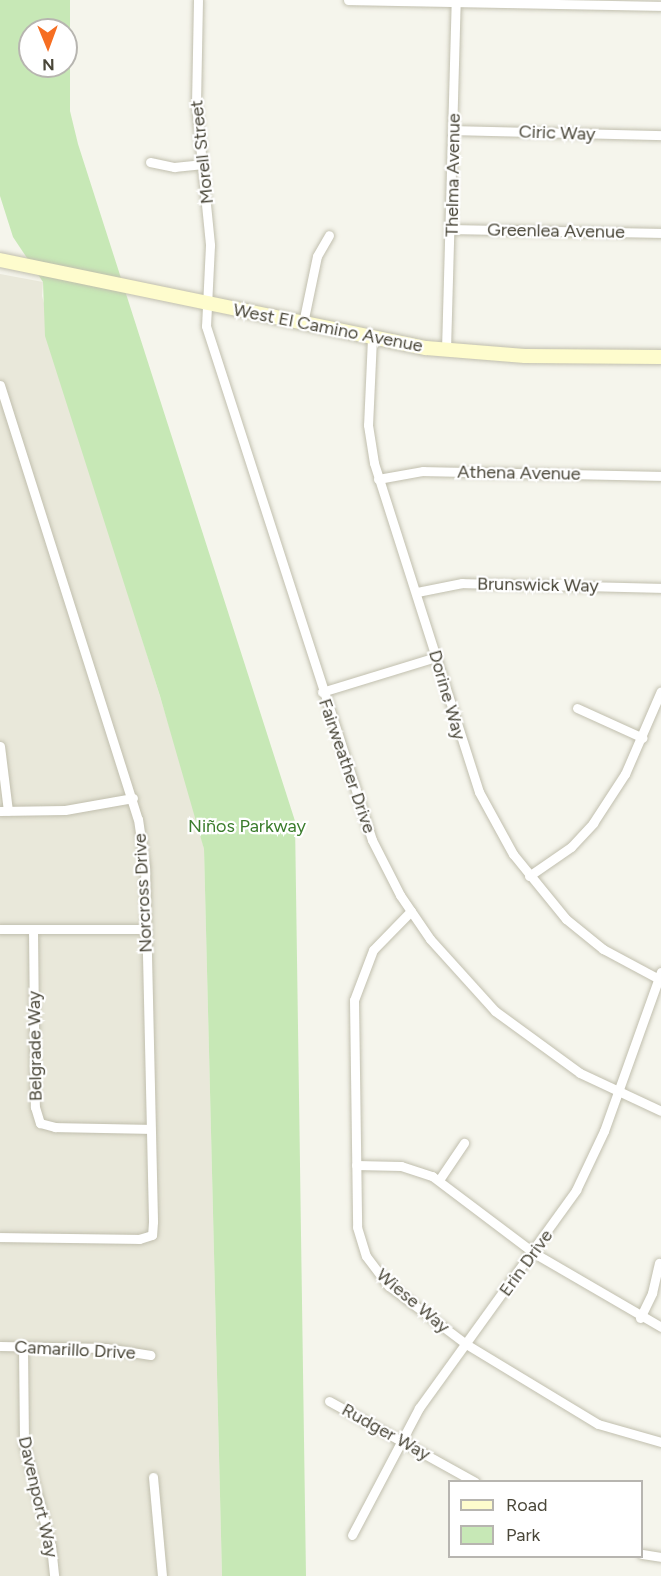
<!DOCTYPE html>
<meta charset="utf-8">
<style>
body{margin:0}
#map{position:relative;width:661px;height:1576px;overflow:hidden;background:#f5f5ec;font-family:Figtree,sans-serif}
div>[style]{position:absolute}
.residential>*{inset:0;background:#e9e8da}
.green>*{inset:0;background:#c7e8b6}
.roads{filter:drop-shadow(0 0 2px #c1bfae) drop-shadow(0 0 2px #c1bfae)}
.minor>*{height:9px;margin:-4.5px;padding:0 4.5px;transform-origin:4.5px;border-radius:4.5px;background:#fff}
.secondary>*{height:14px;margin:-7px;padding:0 7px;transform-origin:7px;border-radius:7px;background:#fefccd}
span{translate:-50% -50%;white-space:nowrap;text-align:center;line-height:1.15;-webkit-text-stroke:4.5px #fff;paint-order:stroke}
.street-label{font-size:18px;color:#4a4739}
.park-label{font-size:18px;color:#3a7c2c}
.legend{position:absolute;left:448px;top:1480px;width:195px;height:78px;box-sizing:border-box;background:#fff;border:2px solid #b7b5b0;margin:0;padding:8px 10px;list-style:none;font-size:18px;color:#4a4739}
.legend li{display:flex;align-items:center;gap:12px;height:30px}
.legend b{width:30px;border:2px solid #b7b5b0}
.north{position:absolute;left:18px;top:18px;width:60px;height:60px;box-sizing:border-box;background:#fff;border:2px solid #b7b5b0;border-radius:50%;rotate:179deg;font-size:16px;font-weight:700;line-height:24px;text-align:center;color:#4a4739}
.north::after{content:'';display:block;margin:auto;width:21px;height:27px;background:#f66e22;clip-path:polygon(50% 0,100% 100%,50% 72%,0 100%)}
</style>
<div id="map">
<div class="residential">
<i style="clip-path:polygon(0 274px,43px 282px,42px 296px,108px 529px,194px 806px,204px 849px,222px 1576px,0 1576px)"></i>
</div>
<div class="green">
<i style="clip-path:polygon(evenodd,0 0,70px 0,70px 111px,78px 144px,295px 821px,306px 1576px,222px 1576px,204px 849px,160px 696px,45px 336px,43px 282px,13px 237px,0 196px,0 0,30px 30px,66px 30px,66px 66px,30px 66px,30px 30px)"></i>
</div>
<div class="roads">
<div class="minor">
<i style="left:198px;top:0;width:104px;rotate:91.1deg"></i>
<i style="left:196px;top:104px;width:142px;rotate:84.3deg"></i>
<i style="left:210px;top:245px;width:81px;rotate:92.8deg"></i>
<i style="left:206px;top:326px;width:540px;rotate:72.1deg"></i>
<i style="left:372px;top:840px;width:62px;rotate:63deg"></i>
<i style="left:400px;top:895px;width:53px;rotate:55.7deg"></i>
<i style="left:430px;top:939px;width:97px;rotate:47.9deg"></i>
<i style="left:495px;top:1011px;width:105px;rotate:36.1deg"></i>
<i style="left:580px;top:1073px;width:89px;rotate:25.1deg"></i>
<i style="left:348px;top:0;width:313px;rotate:1.1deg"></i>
<i style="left:454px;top:130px;width:207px;rotate:1.4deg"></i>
<i style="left:150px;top:162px;width:25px;rotate:12deg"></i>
<i style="left:174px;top:167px;width:27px;rotate:-6deg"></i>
<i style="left:452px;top:229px;width:209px;rotate:1.1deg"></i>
<i style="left:303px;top:323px;width:68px;rotate:-78.2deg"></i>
<i style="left:317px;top:256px;width:24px;rotate:-60deg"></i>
<i style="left:372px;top:338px;width:87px;rotate:92.6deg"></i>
<i style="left:368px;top:425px;width:38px;rotate:81deg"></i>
<i style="left:374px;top:463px;width:345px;rotate:72.3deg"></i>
<i style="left:479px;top:792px;width:71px;rotate:61.3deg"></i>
<i style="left:513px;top:854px;width:84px;rotate:50.8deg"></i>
<i style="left:566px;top:919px;width:48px;rotate:39deg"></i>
<i style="left:603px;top:949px;width:64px;rotate:28.2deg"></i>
<i style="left:446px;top:350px;width:350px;rotate:-88.4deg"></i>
<i style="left:0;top:385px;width:455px;rotate:72.4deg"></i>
<i style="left:138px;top:819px;width:49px;rotate:81.7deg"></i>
<i style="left:145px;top:867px;width:355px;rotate:88.7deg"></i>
<i style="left:153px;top:1222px;width:13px;rotate:94deg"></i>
<i style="left:152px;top:1235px;width:14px;rotate:163deg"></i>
<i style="left:139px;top:1239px;width:139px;rotate:-179.2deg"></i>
<i style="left:378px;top:479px;width:46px;rotate:-10.1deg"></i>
<i style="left:423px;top:471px;width:238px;rotate:1.2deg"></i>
<i style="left:417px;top:592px;width:46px;rotate:-11.3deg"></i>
<i style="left:462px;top:583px;width:199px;rotate:1.4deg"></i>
<i style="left:322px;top:692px;width:119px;rotate:-17.1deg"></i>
<i style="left:577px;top:708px;width:72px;rotate:24.4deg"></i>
<i style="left:0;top:746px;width:65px;rotate:83deg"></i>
<i style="left:0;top:811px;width:65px;rotate:-0.9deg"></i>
<i style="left:65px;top:810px;width:69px;rotate:-10deg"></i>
<i style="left:529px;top:876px;width:51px;rotate:-34.6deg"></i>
<i style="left:571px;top:847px;width:33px;rotate:-47deg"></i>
<i style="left:593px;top:823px;width:59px;rotate:-56.9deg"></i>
<i style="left:625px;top:774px;width:90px;rotate:-66.6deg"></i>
<i style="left:411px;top:911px;width:54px;rotate:134.3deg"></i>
<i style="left:373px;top:950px;width:53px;rotate:110.8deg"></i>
<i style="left:354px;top:1000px;width:227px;rotate:89.2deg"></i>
<i style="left:357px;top:1227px;width:30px;rotate:73deg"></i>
<i style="left:366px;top:1256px;width:38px;rotate:53deg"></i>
<i style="left:389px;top:1286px;width:96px;rotate:37deg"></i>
<i style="left:466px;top:1344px;width:154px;rotate:31.2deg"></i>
<i style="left:598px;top:1424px;width:66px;rotate:15.9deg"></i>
<i style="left:0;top:929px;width:146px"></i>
<i style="left:33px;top:929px;width:178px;rotate:89.4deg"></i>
<i style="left:35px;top:1107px;width:17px;rotate:73deg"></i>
<i style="left:40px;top:1123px;width:16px;rotate:15deg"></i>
<i style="left:55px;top:1127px;width:95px;rotate:1.2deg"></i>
<i style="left:356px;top:1165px;width:45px;rotate:1.3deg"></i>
<i style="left:401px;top:1166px;width:33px;rotate:18deg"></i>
<i style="left:432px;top:1176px;width:128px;rotate:37deg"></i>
<i style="left:534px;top:1253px;width:147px;rotate:30.2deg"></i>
<i style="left:439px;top:1180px;width:45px;rotate:-56deg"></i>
<i style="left:640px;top:1318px;width:28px;rotate:-64deg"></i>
<i style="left:652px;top:1293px;width:31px;rotate:-77deg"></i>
<i style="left:0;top:1346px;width:106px;rotate:1.1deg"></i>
<i style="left:106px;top:1348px;width:45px;rotate:9deg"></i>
<i style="left:23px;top:1346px;width:98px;rotate:89.4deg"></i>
<i style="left:24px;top:1444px;width:106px;rotate:75.2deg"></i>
<i style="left:51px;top:1546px;width:30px;rotate:84deg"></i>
<i style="left:329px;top:1401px;width:167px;rotate:29deg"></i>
<i style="left:153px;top:1477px;width:99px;rotate:84.8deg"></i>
<i style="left:352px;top:1535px;width:144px;rotate:-62.2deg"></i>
<i style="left:419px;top:1408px;width:269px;rotate:-54.2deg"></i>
<i style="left:576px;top:1190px;width:65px;rotate:-64.6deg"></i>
<i style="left:604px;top:1131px;width:169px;rotate:-70.3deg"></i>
<i style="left:642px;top:1554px;width:19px;rotate:9deg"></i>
</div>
<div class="secondary">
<i style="left:0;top:260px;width:435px;rotate:11.7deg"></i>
<i style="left:426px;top:348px;width:99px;rotate:4.6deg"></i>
<i style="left:525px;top:356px;width:136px;rotate:0.4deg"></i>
</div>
</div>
<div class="street-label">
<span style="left:557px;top:133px;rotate:2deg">Ciric Way</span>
<span style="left:202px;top:152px;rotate:-96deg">Morell Street</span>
<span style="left:453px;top:175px;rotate:-89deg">Thelma Avenue</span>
<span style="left:556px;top:231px;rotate:1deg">Greenlea Avenue</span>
<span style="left:328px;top:328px;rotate:11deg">West El Camino Avenue</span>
<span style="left:519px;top:473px;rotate:1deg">Athena Avenue</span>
<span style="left:538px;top:585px;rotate:1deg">Brunswick Way</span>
<span style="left:447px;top:695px;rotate:74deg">Dorine Way</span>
<span style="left:347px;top:766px;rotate:71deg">Fairweather Drive</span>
<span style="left:143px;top:893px;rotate:-93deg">Norcross Drive</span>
<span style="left:35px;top:1046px;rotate:-91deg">Belgrade Way</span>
<span style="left:526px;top:1263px;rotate:-54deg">Erin Drive</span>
<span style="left:413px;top:1301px;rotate:40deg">Wiese Way</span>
<span style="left:75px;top:1350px;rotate:3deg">Camarillo Drive</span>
<span style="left:386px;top:1432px;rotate:29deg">Rudger Way</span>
<span style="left:38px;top:1497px;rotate:77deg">Davenport Way</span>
</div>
<div class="park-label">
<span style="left:247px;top:826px">Niños Parkway</span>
</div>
<ul class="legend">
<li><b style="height:8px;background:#fefccd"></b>Road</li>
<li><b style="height:16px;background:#c7e8b6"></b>Park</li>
</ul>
<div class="north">N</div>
</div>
